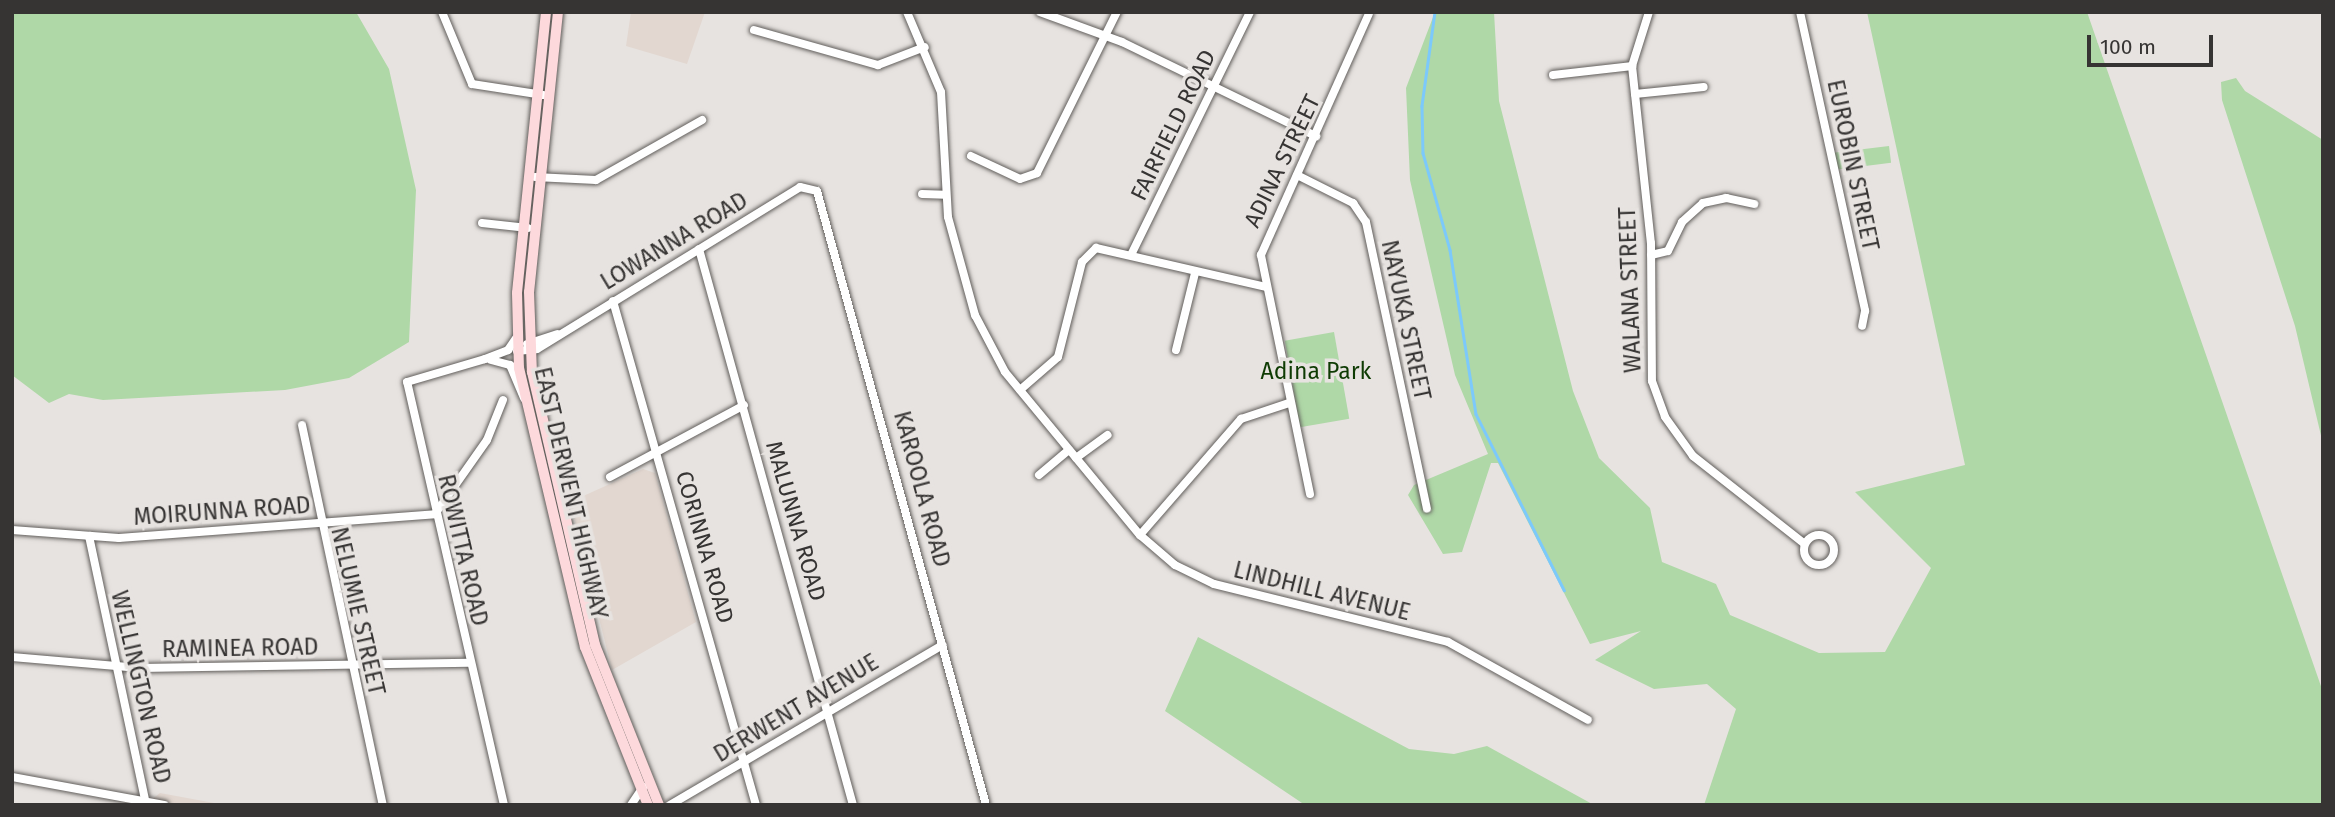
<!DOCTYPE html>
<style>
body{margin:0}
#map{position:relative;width:2335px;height:817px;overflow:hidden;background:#e7e3e0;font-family:"Fira Sans",sans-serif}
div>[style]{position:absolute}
.built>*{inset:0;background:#e2d7d0}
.green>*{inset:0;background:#afd8a7;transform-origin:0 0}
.stream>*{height:2.5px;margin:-1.25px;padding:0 1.25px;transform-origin:1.25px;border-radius:1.25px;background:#7cc9fb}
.roads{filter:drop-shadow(0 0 2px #615e5b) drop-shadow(0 0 2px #615e5b)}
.minor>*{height:8px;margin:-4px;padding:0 4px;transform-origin:4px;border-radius:4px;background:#fff}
.minor>.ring{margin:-4px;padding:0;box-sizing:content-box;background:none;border:8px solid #fff;border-radius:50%}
.major>*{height:10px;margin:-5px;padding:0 5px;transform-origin:5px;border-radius:5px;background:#fdd9dc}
span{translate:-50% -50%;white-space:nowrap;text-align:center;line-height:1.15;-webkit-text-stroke:7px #e7e3e0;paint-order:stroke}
.street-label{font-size:23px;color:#363433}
.park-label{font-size:23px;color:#0e3b03}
.frame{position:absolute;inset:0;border:14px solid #363433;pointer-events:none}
.scale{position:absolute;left:2087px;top:35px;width:126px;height:32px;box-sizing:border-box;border:4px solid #363433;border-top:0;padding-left:9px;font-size:21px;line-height:24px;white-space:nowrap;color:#363433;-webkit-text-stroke:5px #e7e3e0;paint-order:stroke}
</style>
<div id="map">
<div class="built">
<i style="clip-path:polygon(631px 12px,705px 12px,687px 64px,626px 46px)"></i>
<i style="clip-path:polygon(643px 469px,655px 473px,696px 622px,612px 670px,570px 502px)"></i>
<i style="clip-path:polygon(160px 793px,225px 805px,145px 805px)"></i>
</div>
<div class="green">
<i style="clip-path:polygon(12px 12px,356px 12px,389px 69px,416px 190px,409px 342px,349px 378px,285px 390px,103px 400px,69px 394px,49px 403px,12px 375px)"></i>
<i style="clip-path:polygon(1435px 12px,1494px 12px,1499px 101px,1573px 391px,1599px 458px,1650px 508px,1662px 562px,1716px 584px,1730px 615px,1819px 653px,1885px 652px,1931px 568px,1855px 492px,1965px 465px,1867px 12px,2087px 12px,2323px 692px,2323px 805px,1704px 805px,1736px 709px,1707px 684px,1654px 689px,1595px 660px,1641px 631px,1590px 644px,1498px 463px,1491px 463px,1462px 552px,1443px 554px,1408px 495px,1414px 485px,1488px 454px,1455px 375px,1410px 180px,1406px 88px)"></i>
<i style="clip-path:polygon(2236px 78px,2245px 91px,2323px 140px,2323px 444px,2295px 326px,2222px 100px,2221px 82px)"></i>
<i style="left:1889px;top:146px;width:17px;height:56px;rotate:83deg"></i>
<i style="left:1334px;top:332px;width:88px;height:50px;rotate:80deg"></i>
<i style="clip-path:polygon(1198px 637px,1409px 749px,1454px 754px,1487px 746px,1594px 805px,1305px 805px,1165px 711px)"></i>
</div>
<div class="stream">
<i style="left:1435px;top:12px;width:95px;rotate:97.9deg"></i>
<i style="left:1422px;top:106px;width:47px;rotate:88.8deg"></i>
<i style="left:1423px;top:153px;width:101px;rotate:74.4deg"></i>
<i style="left:1450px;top:250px;width:166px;rotate:81deg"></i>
<i style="left:1476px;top:414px;width:197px;rotate:63.4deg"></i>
</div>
<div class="roads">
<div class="minor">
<i style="left:442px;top:12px;width:78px;rotate:67.4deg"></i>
<i style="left:472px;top:84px;width:72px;rotate:8.8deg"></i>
<i style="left:907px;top:12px;width:87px;rotate:67deg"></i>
<i style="left:941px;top:92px;width:125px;rotate:86.8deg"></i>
<i style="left:948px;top:217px;width:102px;rotate:74.6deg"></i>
<i style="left:975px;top:315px;width:64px;rotate:62.2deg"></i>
<i style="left:1005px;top:372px;width:212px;rotate:50.4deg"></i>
<i style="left:1140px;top:535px;width:46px;rotate:40.6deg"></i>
<i style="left:1175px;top:565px;width:43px;rotate:26deg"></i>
<i style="left:1214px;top:584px;width:241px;rotate:13.9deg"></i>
<i style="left:1448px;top:642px;width:160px;rotate:29.1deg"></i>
<i style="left:1040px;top:12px;width:87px;rotate:20.1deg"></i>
<i style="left:1122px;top:42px;width:216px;rotate:25.9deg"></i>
<i style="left:1649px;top:12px;width:57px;rotate:107.5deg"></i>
<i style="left:1632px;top:66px;width:178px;rotate:83.9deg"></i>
<i style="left:1651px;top:243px;width:138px;rotate:89.6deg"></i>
<i style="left:1652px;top:381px;width:38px;rotate:70deg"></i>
<i style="left:1665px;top:417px;width:48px;rotate:54.3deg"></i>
<i style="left:1693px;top:456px;width:142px;rotate:38.2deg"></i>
<i style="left:1800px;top:12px;width:306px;rotate:77.7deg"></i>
<i style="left:1865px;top:311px;width:15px;rotate:101deg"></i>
<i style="left:754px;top:30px;width:129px;rotate:15.8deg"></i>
<i style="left:878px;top:65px;width:50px;rotate:-21deg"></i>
<i style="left:1553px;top:75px;width:80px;rotate:-6.5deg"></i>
<i style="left:1635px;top:94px;width:69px;rotate:-5.8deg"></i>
<i style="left:971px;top:156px;width:54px;rotate:25.1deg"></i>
<i style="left:1020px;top:179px;width:18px;rotate:-19deg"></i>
<i style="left:1037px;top:173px;width:180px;rotate:-63.6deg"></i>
<i style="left:1297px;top:175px;width:63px;rotate:26.6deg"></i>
<i style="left:1353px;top:203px;width:23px;rotate:56deg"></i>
<i style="left:1366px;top:222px;width:293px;rotate:78deg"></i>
<i style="left:535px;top:177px;width:61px;rotate:2.8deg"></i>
<i style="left:596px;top:180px;width:122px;rotate:-29.5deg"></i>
<i style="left:922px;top:194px;width:23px;rotate:2deg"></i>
<i style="left:482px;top:223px;width:46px;rotate:6.2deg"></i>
<i style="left:699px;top:249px;width:577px;rotate:74.52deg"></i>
<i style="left:1131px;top:255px;width:271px;rotate:-63.9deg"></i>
<i style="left:1651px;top:255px;width:17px;rotate:-13deg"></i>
<i style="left:1668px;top:251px;width:32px;rotate:-64deg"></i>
<i style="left:1682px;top:222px;width:28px;rotate:-42deg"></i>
<i style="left:1703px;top:203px;width:24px;rotate:-12deg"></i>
<i style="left:1726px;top:198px;width:29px;rotate:12deg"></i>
<i style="left:613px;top:301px;width:524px;rotate:74.16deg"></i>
<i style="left:527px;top:344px;width:32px;rotate:-18deg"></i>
<i style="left:1176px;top:350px;width:79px;rotate:-76.1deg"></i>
<i style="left:517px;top:351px;width:20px;rotate:-6deg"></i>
<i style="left:537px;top:349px;width:309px;rotate:-31.6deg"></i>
<i style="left:800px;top:187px;width:17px;rotate:13deg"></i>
<i style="left:817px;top:191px;width:637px;rotate:74.61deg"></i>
<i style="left:491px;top:360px;width:20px;rotate:15deg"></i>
<i style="left:510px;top:365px;width:36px;rotate:67deg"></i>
<i style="left:1020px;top:390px;width:50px;rotate:-41deg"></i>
<i style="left:1058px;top:357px;width:98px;rotate:-75.8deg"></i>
<i style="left:1082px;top:262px;width:20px;rotate:-45deg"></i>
<i style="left:1096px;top:248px;width:174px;rotate:12.9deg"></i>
<i style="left:302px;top:425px;width:389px;rotate:78deg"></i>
<i style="left:1076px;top:458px;width:39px;rotate:-36deg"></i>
<i style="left:1039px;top:475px;width:39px;rotate:-40deg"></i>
<i style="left:610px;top:477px;width:152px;rotate:-28.2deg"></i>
<i style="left:1310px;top:494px;width:244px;rotate:-101.6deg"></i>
<i style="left:1261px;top:255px;width:264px;rotate:-65.9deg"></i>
<i style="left:12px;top:530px;width:107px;rotate:4.3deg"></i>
<i style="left:119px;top:538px;width:317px;rotate:-4.3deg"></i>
<i style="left:435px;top:514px;width:90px;rotate:-54.9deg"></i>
<i style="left:487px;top:440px;width:43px;rotate:-68.2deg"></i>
<i style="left:1140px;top:535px;width:154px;rotate:-49deg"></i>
<i style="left:1241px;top:419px;width:51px;rotate:-18.4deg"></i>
<i class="ring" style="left:1804px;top:535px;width:22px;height:22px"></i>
<i style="left:89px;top:536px;width:275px;rotate:78deg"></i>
<i style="left:12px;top:657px;width:128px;rotate:4.9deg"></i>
<i style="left:140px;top:668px;width:329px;rotate:-0.9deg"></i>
<i style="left:12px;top:777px;width:155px;rotate:10.4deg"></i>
<i style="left:504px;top:805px;width:434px;rotate:-102.9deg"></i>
<i style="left:407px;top:382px;width:81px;rotate:-16.4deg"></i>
<i style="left:485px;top:359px;width:25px;rotate:-21deg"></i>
<i style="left:508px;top:350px;width:14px;rotate:-56deg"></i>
<i style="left:631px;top:805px;width:22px;rotate:-56deg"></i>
<i style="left:670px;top:805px;width:316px;rotate:-30.4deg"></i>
</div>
<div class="major">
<i style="left:546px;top:12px;width:282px;rotate:95.9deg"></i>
<i style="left:517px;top:293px;width:75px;rotate:88.5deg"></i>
<i style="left:519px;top:368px;width:287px;rotate:76.7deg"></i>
<i style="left:585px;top:647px;width:170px;rotate:68.3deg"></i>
<i style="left:558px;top:12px;width:281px;rotate:95.9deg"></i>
<i style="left:529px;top:292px;width:80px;rotate:87.9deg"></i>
<i style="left:532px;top:372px;width:280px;rotate:77deg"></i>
<i style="left:595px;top:645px;width:172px;rotate:68.2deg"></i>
</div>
</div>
<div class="street-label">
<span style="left:1173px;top:125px;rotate:-64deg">FAIRFIELD ROAD</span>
<span style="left:1282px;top:161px;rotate:-64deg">ADINA STREET</span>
<span style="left:1853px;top:165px;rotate:78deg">EUROBIN STREET</span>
<span style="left:674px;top:241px;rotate:-31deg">LOWANNA ROAD</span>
<span style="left:1630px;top:290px;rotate:-92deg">WALANA STREET</span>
<span style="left:1406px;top:320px;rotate:78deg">NAYUKA STREET</span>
<span style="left:922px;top:489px;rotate:75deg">KAROOLA ROAD</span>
<span style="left:571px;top:493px;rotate:77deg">EAST DERWENT HIGHWAY</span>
<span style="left:222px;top:511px;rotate:-4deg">MOIRUNNA ROAD</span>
<span style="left:796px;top:521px;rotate:74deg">MALUNNA ROAD</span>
<span style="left:705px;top:547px;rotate:74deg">CORINNA ROAD</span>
<span style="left:463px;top:550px;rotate:77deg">ROWITTA ROAD</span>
<span style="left:1322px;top:591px;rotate:14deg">LINDHILL AVENUE</span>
<span style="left:358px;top:611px;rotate:77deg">NELUMIE STREET</span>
<span style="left:240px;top:648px;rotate:-1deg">RAMINEA ROAD</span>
<span style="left:141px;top:687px;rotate:77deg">WELLINGTON ROAD</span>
<span style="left:796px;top:708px;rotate:-31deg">DERWENT AVENUE</span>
</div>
<div class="park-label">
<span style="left:1316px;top:371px">Adina Park</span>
</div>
<div class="frame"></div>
<div class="scale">100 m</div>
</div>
